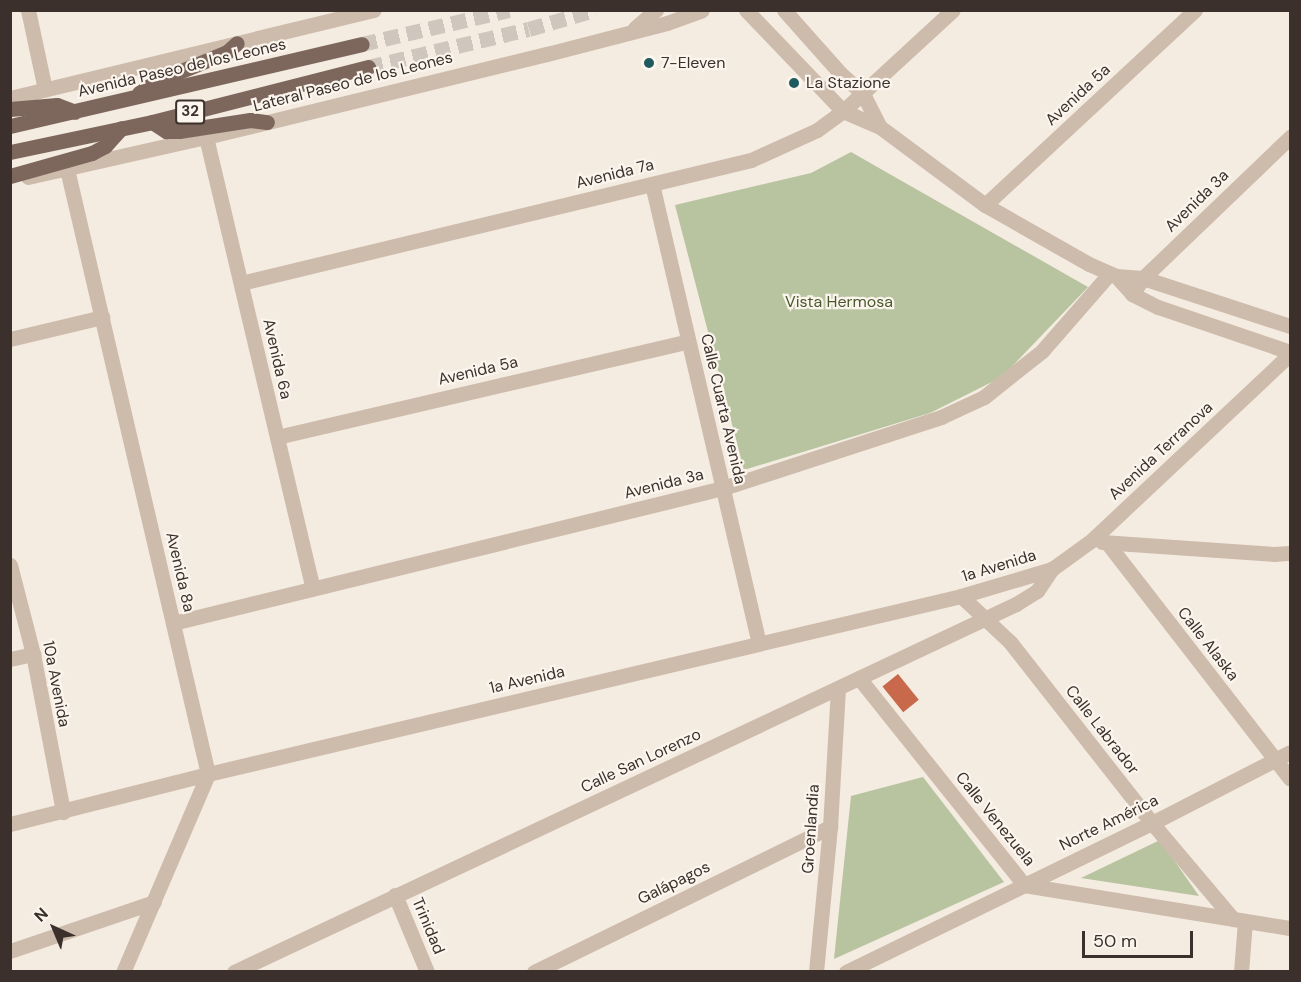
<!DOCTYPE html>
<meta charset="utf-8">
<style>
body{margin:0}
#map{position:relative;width:1301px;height:982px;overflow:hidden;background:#f4ebe1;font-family:"DM Sans",sans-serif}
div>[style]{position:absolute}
.green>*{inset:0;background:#b8c4a0}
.building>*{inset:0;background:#c8694b;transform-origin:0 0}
.major-tunnel>*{height:15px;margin-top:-7.5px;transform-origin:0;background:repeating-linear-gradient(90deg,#cfc6bd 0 15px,transparent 0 23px)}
.minor>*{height:15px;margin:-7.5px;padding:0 7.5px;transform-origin:7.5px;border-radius:7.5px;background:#cdbbac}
.major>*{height:15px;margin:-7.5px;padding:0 7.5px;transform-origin:7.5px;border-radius:7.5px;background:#7d675c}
.dots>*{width:16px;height:16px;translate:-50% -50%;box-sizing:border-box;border:3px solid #fbf5ee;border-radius:50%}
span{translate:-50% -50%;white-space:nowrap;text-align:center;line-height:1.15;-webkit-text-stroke:4.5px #fbf5ee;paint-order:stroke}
.shield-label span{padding:2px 4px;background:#fbf5ee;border:2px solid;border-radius:4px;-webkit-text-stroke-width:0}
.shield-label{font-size:15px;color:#3b302b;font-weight:700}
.poi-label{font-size:16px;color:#3b302b}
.left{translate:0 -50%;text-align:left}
.street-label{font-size:16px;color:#3b302b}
.park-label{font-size:16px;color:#4a5a2e}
.frame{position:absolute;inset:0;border:12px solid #3b302b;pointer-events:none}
.north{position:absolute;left:24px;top:898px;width:60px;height:60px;-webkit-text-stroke:4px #fbf5ee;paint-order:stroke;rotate:316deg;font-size:16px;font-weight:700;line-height:24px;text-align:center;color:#3b302b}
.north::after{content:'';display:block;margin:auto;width:21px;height:27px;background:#3b302b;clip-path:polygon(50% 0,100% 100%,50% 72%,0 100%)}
.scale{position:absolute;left:1082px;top:931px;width:111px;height:27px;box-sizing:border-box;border:3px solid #3b302b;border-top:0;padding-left:8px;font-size:18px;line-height:21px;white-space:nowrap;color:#3b302b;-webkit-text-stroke:4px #fbf5ee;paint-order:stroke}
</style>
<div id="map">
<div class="green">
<i style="clip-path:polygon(851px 152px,1088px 287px,1002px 377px,930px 413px,744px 470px,675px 205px,811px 173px)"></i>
<i style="clip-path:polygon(923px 777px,1004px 882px,834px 959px,851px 796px)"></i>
<i style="clip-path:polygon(1160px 840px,1199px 896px,1081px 878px)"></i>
</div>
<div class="building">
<i style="left:898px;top:674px;width:33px;height:20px;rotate:51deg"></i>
</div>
<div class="major-tunnel">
<i style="left:362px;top:44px;width:151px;rotate:-13deg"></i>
<i style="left:368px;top:67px;width:165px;rotate:-13.3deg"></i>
<i style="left:529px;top:29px;width:69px;rotate:-16.1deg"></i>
</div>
<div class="minor">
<i style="left:28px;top:10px;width:81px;rotate:77.9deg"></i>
<i style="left:746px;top:10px;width:140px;rotate:46.2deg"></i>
<i style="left:843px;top:111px;width:40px;rotate:23.4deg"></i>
<i style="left:880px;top:127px;width:131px;rotate:36.6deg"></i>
<i style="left:985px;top:205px;width:120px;rotate:29.6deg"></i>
<i style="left:1089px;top:264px;width:30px;rotate:24deg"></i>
<i style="left:1116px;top:276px;width:24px;rotate:48deg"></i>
<i style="left:1132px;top:294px;width:29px;rotate:27deg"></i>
<i style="left:1158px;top:307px;width:139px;rotate:18.8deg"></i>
<i style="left:784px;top:10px;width:84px;rotate:48.4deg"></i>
<i style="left:840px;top:73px;width:31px;rotate:42deg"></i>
<i style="left:863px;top:94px;width:37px;rotate:63deg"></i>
<i style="left:635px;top:28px;width:28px;rotate:-41deg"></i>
<i style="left:10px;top:98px;width:374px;rotate:-13.6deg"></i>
<i style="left:206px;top:137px;width:464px;rotate:76.7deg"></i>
<i style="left:67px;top:169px;width:621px;rotate:76.88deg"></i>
<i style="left:208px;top:774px;width:215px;rotate:113.2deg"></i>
<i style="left:28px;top:177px;width:182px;rotate:-12.7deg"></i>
<i style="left:206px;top:137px;width:351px;rotate:-13.7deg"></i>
<i style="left:547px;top:54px;width:124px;rotate:-14.5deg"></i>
<i style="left:667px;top:23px;width:37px;rotate:-20deg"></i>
<i style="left:652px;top:184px;width:471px;rotate:76.9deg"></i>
<i style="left:985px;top:205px;width:287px;rotate:-42.9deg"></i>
<i style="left:1116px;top:276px;width:27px;rotate:4deg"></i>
<i style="left:1143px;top:278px;width:155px;rotate:18.1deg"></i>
<i style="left:241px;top:283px;width:525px;rotate:-13.56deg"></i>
<i style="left:751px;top:160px;width:72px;rotate:-24.4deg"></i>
<i style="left:817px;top:130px;width:32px;rotate:-36deg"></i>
<i style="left:843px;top:111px;width:149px;rotate:-42.6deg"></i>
<i style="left:1132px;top:294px;width:19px;rotate:-55deg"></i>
<i style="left:1143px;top:278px;width:204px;rotate:-43.8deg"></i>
<i style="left:10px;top:339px;width:95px;rotate:-13.4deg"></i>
<i style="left:277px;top:437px;width:422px;rotate:-13.1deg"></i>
<i style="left:1102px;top:542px;width:172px;rotate:4deg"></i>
<i style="left:1274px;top:554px;width:16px;rotate:-4deg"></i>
<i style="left:1108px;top:544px;width:297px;rotate:52.2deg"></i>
<i style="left:10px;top:565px;width:92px;rotate:75.5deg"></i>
<i style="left:33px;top:654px;width:161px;rotate:79.2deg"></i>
<i style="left:961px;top:596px;width:67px;rotate:43.2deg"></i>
<i style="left:1010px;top:642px;width:230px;rotate:51.9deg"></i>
<i style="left:1152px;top:823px;width:126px;rotate:49.8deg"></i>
<i style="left:173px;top:623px;width:566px;rotate:-13.79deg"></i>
<i style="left:723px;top:488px;width:229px;rotate:-18deg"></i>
<i style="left:941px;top:417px;width:47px;rotate:-24.9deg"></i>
<i style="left:984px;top:397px;width:74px;rotate:-38.4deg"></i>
<i style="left:1042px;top:351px;width:103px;rotate:-48.9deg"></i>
<i style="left:10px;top:659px;width:24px;rotate:-12deg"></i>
<i style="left:859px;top:678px;width:265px;rotate:51.4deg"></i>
<i style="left:1024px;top:885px;width:269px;rotate:9.2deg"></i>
<i style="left:10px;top:824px;width:204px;rotate:-14.2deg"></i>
<i style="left:208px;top:774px;width:774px;rotate:-13.3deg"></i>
<i style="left:961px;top:596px;width:95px;rotate:-16.5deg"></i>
<i style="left:395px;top:895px;width:83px;rotate:67.4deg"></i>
<i style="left:10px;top:951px;width:152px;rotate:-18.8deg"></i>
<i style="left:234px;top:972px;width:864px;rotate:-25.2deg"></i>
<i style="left:1016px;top:604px;width:25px;rotate:-32deg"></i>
<i style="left:1037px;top:591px;width:27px;rotate:-56deg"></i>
<i style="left:1052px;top:569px;width:49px;rotate:-35.9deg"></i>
<i style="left:1092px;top:540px;width:272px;rotate:-43.2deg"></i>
<i style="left:534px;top:972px;width:330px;rotate:-26.1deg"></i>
<i style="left:816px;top:972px;width:146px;rotate:-84.5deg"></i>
<i style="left:830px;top:827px;width:138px;rotate:-86.7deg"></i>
<i style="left:846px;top:972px;width:340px;rotate:-26deg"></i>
<i style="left:1152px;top:823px;width:155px;rotate:-27.2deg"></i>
<i style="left:1241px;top:972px;width:51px;rotate:-85.5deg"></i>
</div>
<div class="major">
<i style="left:139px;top:93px;width:22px;rotate:-34deg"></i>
<i style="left:157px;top:81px;width:76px;rotate:-22.5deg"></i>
<i style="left:227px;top:52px;width:13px;rotate:-42deg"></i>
<i style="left:10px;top:109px;width:47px;rotate:-4.9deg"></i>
<i style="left:57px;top:105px;width:19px;rotate:21deg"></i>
<i style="left:152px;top:122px;width:17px;rotate:33deg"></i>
<i style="left:166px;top:131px;width:13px"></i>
<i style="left:179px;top:131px;width:72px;rotate:-8.8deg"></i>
<i style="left:250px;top:120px;width:17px;rotate:7deg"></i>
<i style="left:10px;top:126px;width:361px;rotate:-13.1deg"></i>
<i style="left:10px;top:152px;width:145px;rotate:-11.9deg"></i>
<i style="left:152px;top:122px;width:223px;rotate:-14.3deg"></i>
<i style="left:10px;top:176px;width:85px;rotate:-15.7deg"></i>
<i style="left:92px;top:153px;width:15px;rotate:-28deg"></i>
<i style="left:105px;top:146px;width:24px;rotate:-48deg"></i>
</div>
<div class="dots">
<i style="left:649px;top:63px;background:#1f5a5e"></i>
<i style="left:794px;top:83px;background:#1f5a5e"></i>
</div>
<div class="shield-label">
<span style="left:190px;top:112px">32</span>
</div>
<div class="poi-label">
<span class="left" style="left:661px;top:63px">7-Eleven</span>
<span class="left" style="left:806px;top:83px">La Stazione</span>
</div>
<div class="street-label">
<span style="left:182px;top:68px;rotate:-13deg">Avenida Paseo de los Leones</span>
<span style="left:353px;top:82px;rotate:-14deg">Lateral Paseo de los Leones</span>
<span style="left:1078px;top:95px;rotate:-43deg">Avenida 5a</span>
<span style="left:615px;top:174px;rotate:-14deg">Avenida 7a</span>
<span style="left:1197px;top:201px;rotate:-44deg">Avenida 3a</span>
<span style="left:277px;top:359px;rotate:77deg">Avenida 6a</span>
<span style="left:478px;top:371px;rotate:-13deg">Avenida 5a</span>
<span style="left:723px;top:409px;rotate:77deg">Calle Cuarta Avenida</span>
<span style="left:1161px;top:451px;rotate:-43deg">Avenida Terranova</span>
<span style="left:664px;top:484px;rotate:-14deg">Avenida 3a</span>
<span style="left:999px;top:566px;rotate:-17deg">1a Avenida</span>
<span style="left:180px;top:572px;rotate:77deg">Avenida 8a</span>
<span style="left:1208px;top:644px;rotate:52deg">Calle Alaska</span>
<span style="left:527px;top:680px;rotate:-13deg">1a Avenida</span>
<span style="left:56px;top:684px;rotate:79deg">10a Avenida</span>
<span style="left:1102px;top:730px;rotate:52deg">Calle Labrador</span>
<span style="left:641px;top:761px;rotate:-25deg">Calle San Lorenzo</span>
<span style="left:995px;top:819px;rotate:51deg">Calle Venezuela</span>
<span style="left:1109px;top:823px;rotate:-26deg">Norte América</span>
<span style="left:811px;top:829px;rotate:-86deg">Groenlandia</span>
<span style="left:674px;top:883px;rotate:-26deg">Galápagos</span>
<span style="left:428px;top:926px;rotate:67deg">Trinidad</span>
</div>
<div class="park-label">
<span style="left:839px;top:302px">Vista Hermosa</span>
</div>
<div class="frame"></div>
<div class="north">N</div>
<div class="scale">50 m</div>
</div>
